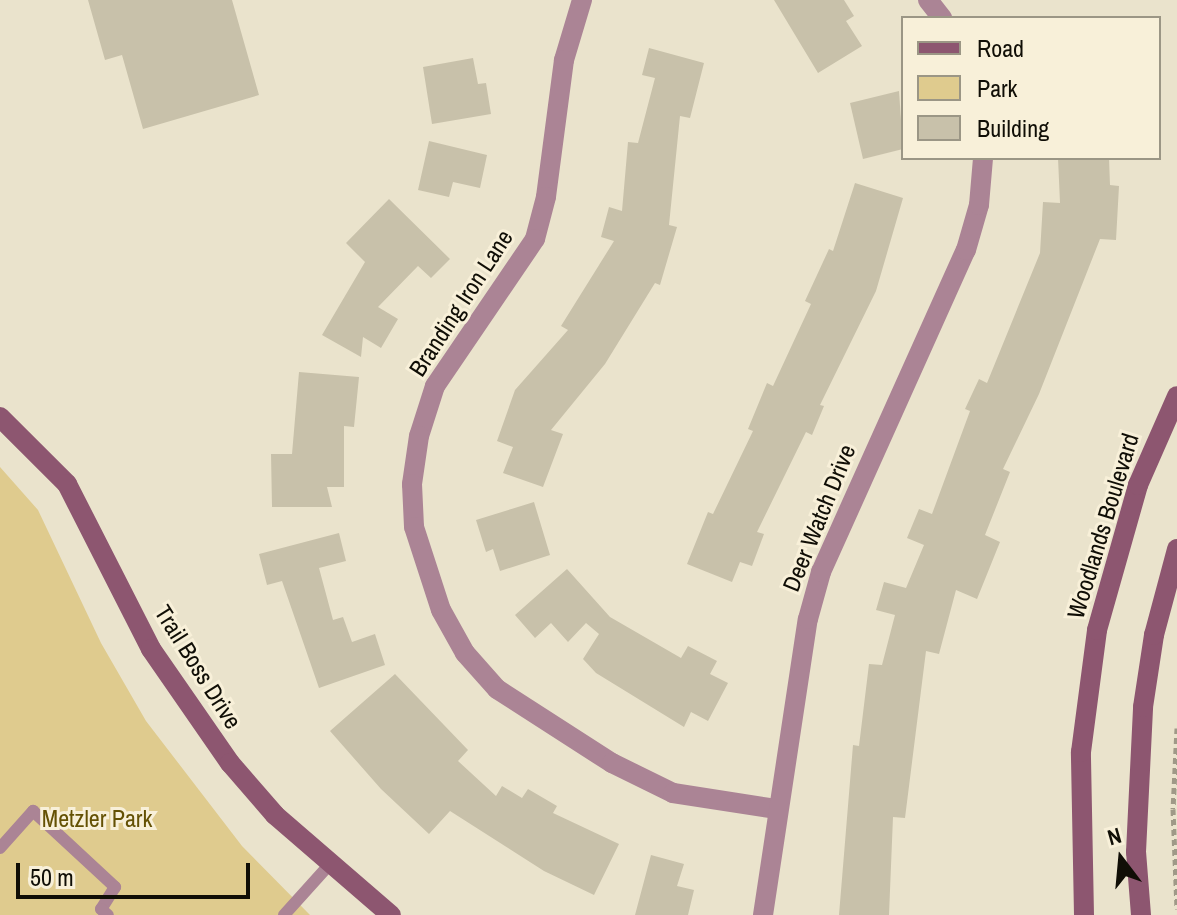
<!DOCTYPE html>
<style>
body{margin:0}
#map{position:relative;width:1177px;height:915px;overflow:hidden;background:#eae3cc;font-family:"Archivo Narrow",sans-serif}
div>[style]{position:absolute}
.green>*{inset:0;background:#dfcb8e}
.building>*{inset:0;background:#c8c1aa}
.path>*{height:5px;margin-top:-2.5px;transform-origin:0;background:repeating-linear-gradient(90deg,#9f9987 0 6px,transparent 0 10px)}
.lane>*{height:12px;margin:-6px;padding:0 6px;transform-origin:6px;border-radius:6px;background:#ab8495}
.street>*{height:20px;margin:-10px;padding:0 10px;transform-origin:10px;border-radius:10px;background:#ab8495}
.secondary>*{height:20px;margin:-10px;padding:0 10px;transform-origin:10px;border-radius:10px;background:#8d5670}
span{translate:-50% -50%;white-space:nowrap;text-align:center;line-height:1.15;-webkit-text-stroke:6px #f8f0d9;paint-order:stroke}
.street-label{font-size:24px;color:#100e06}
.park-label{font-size:24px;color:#645104}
.legend{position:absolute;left:901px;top:16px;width:260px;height:144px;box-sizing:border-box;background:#f8f0d9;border:2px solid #9b9685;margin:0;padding:10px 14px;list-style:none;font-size:24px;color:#100e06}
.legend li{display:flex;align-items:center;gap:16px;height:40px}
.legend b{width:40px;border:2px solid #9b9685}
.north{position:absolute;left:1081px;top:819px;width:80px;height:80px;-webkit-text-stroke:6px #f8f0d9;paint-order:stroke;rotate:344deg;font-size:22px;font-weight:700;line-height:32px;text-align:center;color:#100e06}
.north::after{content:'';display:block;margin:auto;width:28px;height:36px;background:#100e06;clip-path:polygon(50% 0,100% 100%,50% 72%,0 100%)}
.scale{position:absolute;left:16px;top:863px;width:234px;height:36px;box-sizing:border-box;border:4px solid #100e06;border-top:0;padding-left:10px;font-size:24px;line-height:28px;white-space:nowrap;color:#100e06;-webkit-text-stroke:6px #f8f0d9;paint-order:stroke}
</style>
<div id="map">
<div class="green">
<i style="clip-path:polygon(0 467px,38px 510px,101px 643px,146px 721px,242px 846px,310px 915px,0 915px)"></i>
</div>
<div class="building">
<i style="clip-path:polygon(88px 0,232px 0,259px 95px,143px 129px,122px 55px,105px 60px)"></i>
<i style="clip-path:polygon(774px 0,844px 0,854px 16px,846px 21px,862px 46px,818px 73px)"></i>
<i style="clip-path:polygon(649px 48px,704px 63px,690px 118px,680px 116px,669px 225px,677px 227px,660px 285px,655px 283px,605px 364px,551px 430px,563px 434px,543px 487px,503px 473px,513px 447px,497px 441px,515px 390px,568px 330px,561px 326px,614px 241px,601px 237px,609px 207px,622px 211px,628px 142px,638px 143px,655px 78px,642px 75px)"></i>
<i style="clip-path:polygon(473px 58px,478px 84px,486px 83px,491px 114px,432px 124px,423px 67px)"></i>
<i style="clip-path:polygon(899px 91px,903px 149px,863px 159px,850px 103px)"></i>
<i style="clip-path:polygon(429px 141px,487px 155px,480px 188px,453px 182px,449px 197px,418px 190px)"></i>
<i style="clip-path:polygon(1058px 158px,1109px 158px,1110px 185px,1119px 186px,1116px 240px,1100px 239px,1039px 394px,1003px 469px,1010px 472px,985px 535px,1000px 542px,977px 599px,956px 590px,939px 654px,926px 651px,905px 818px,893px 817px,889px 915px,839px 915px,853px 745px,859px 746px,869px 664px,882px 665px,895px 615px,876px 610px,884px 582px,906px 588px,924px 545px,907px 538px,919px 509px,932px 514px,970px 411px,965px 409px,979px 379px,987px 383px,1040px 253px,1043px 202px,1060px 203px)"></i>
<i style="clip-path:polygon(855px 183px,903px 198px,876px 291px,820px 405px,824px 406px,812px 435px,806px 432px,757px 532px,764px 534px,752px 566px,740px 562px,732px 582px,687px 564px,708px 512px,713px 514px,753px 431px,748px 429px,767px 383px,773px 386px,811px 304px,805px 301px,829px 249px,833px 251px)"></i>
<i style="clip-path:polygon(389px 199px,450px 259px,431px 278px,418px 266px,378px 307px,398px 319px,381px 348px,363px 337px,361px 357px,322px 335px,365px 262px,346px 243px)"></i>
<i style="clip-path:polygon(299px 372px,359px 377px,354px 427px,344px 426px,344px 487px,327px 487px,332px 507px,272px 507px,271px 454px,292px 454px)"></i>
<i style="clip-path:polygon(534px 502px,550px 555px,500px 571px,493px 549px,486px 552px,476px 520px)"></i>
<i style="clip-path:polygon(339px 533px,346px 561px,319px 568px,333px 620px,343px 617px,352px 642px,375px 634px,385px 665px,319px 688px,282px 581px,267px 585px,259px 554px)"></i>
<i style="clip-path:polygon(567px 569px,610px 617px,681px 658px,688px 646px,717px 661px,710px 674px,728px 683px,708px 721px,691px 712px,684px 727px,596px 673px,583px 659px,599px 634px,586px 623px,568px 642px,551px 623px,535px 638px,515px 615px)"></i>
<i style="clip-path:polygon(395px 674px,468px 750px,458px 761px,496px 796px,502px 786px,522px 798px,528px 789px,557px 806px,553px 813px,619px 844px,594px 895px,544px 871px,450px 811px,429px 834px,381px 789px,330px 731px)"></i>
<i style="clip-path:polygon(651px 855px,684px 864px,677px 886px,694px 890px,688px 915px,635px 915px)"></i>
</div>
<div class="path">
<i style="left:1177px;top:728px;width:81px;rotate:92.8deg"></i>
<i style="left:1173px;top:809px;width:100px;rotate:87.7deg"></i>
</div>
<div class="lane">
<i style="left:0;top:848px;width:50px;rotate:-48.3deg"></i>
<i style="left:33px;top:811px;width:112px;rotate:42.8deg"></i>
<i style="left:115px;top:887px;width:26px;rotate:122deg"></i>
<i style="left:101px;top:909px;width:9px;rotate:41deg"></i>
<i style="left:284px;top:915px;width:69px;rotate:-48deg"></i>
</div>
<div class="street">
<i style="left:582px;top:0;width:63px;rotate:106.7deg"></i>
<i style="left:564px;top:60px;width:138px;rotate:97.5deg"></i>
<i style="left:546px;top:197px;width:43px;rotate:104.7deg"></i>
<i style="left:535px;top:239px;width:178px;rotate:124.2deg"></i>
<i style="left:435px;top:386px;width:52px;rotate:107.7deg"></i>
<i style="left:419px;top:436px;width:49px;rotate:98.3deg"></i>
<i style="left:412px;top:484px;width:43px;rotate:87.3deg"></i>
<i style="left:414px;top:527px;width:87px;rotate:72deg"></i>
<i style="left:441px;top:610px;width:49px;rotate:60.8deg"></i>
<i style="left:465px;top:653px;width:48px;rotate:48.4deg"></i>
<i style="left:497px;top:689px;width:137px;rotate:32.8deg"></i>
<i style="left:612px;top:763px;width:68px;rotate:26.2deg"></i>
<i style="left:673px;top:793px;width:104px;rotate:8.8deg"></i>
<i style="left:928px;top:0;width:23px;rotate:52deg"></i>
<i style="left:763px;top:915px;width:299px;rotate:-81.4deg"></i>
<i style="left:808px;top:619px;width:49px;rotate:-74.5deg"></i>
<i style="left:821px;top:572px;width:353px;rotate:-65.8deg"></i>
<i style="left:966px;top:250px;width:47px;rotate:-73.9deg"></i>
<i style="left:979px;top:205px;width:47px;rotate:-85.1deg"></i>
</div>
<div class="secondary">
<i style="left:0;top:417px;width:95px;rotate:45deg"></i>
<i style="left:67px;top:484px;width:185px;rotate:63deg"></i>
<i style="left:151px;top:649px;width:139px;rotate:55.3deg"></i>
<i style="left:230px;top:763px;width:69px;rotate:49.1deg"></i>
<i style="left:275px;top:815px;width:153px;rotate:40.8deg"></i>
<i style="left:1084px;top:915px;width:163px;rotate:-91.1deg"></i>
<i style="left:1081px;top:752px;width:123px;rotate:-82.5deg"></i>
<i style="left:1097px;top:630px;width:151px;rotate:-74.2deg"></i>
<i style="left:1138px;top:485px;width:97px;rotate:-66.3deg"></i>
<i style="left:1141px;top:915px;width:63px;rotate:-94.5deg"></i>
<i style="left:1136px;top:852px;width:145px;rotate:-87.2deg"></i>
<i style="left:1143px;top:707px;width:73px;rotate:-81.3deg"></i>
<i style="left:1154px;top:635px;width:89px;rotate:-75deg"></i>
</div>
<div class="street-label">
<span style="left:461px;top:303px;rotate:-57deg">Branding Iron Lane</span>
<span style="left:819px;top:518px;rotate:-68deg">Deer Watch Drive</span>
<span style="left:1103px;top:526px;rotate:-73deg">Woodlands Boulevard</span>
<span style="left:198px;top:667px;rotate:58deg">Trail Boss Drive</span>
</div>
<div class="park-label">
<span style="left:97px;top:819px">Metzler Park</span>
</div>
<ul class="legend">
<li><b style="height:10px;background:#8d5670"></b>Road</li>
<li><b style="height:22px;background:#dfcb8e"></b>Park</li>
<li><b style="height:22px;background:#c8c1aa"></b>Building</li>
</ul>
<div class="north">N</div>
<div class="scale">50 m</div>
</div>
